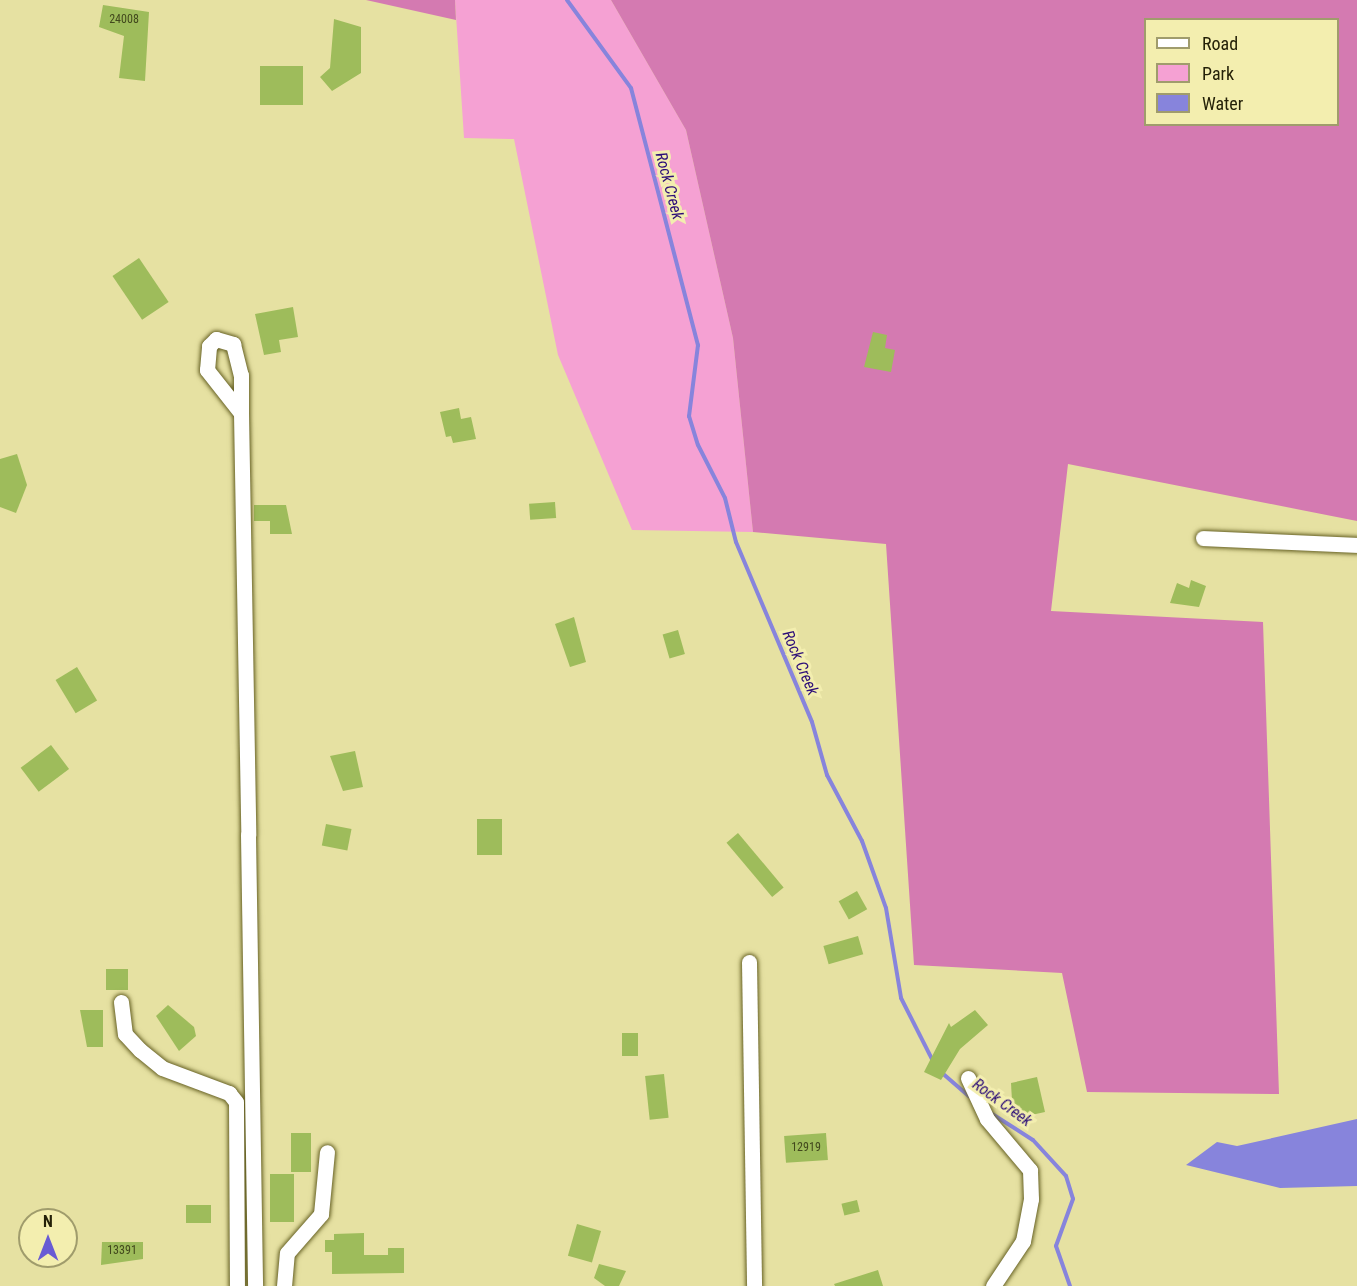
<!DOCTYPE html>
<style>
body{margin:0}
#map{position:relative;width:1357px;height:1286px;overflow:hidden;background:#e6e1a2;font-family:"Roboto Condensed",sans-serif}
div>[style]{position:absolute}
.green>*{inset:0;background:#f5a1d3}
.forest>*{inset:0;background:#d47ab1}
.water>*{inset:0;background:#8784dc}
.stream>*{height:4px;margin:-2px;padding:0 2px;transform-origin:2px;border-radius:2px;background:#8784dc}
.building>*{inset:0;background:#9ebc5b;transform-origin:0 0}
.roads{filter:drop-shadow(0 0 2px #676225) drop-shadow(0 0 2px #676225)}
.minor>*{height:15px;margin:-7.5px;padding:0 7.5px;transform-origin:7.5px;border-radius:7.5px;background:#fff}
span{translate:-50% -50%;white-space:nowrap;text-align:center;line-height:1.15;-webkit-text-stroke:6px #f3eeaf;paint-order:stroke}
.number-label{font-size:12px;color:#42481d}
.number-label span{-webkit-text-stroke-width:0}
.water-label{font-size:16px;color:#2c0e78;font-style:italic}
.legend{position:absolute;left:1144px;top:18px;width:195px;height:108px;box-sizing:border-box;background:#f3eeaf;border:2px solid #a09c6c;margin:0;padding:8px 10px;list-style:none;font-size:18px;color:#242108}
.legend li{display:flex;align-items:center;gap:12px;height:30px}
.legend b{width:30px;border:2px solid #a09c6c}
.north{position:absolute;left:18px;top:1208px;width:60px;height:60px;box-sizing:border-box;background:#f3eeaf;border:2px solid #a09c6c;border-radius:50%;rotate:0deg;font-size:16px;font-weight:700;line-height:24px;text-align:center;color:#242108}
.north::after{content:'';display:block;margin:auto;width:21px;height:27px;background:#685bd4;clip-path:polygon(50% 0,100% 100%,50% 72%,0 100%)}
</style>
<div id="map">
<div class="green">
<i style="clip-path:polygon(455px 0,611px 0,686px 130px,733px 338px,753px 532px,632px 530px,558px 355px,514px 139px,464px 138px)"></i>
</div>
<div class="forest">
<i style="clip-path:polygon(366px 0,455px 0,456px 20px)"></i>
<i style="clip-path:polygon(evenodd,611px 0,1357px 0,1357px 521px,1068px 464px,1051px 611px,1263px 622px,1279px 1094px,1087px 1092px,1062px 973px,914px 965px,886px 544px,753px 532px,733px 338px,686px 130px,611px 0,1146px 20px,1338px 20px,1338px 124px,1146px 124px,1146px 20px)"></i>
</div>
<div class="water">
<i style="clip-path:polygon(1357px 1119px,1357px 1186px,1280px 1188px,1186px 1165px,1217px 1142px,1237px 1146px)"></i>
</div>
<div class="stream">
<i style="left:567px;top:0;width:109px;rotate:54deg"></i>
<i style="left:631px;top:88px;width:266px;rotate:75.4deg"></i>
<i style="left:698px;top:345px;width:72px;rotate:97.2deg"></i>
<i style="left:689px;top:416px;width:30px;rotate:73deg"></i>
<i style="left:698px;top:445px;width:59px;rotate:63deg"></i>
<i style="left:725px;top:498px;width:45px;rotate:76deg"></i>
<i style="left:736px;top:542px;width:195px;rotate:67.1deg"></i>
<i style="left:812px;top:722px;width:55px;rotate:74.2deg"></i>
<i style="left:827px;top:775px;width:75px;rotate:62.1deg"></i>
<i style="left:862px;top:841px;width:71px;rotate:70.3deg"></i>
<i style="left:886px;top:908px;width:91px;rotate:80.5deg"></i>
<i style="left:901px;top:998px;width:71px;rotate:63.1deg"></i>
<i style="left:941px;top:1072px;width:37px;rotate:41deg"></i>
<i style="left:989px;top:1112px;width:52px;rotate:32.5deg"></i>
<i style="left:1033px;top:1140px;width:49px;rotate:47.5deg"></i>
<i style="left:1066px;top:1176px;width:24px;rotate:73deg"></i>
<i style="left:1073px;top:1199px;width:50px;rotate:109.9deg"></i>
<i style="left:1056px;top:1246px;width:42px;rotate:70.7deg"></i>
</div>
<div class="building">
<i style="clip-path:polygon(103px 5px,149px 12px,145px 81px,119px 78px,124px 36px,99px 27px)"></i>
<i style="clip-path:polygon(334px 19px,361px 27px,361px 73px,332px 91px,320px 77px,330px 68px)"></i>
<i style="left:260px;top:66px;width:43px;height:39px"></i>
<i style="left:139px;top:258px;width:53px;height:32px;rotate:56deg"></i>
<i style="clip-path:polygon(293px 307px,298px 337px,279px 340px,281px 352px,264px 355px,255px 314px)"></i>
<i style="clip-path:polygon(873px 332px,887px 335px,885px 348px,895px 350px,891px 372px,864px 367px)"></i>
<i style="clip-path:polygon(459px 408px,461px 419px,471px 417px,476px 439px,453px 443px,451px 436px,446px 437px,440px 412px)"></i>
<i style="clip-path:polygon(17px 454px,27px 485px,16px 513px,0 507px,0 459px)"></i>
<i style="left:555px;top:502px;width:16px;height:26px;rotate:86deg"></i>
<i style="clip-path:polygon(254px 505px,286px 505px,292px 534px,270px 534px,270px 521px,254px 521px)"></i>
<i style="clip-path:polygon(1191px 580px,1206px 586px,1199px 607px,1170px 603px,1177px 583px,1189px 588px)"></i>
<i style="clip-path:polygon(574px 617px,586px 662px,570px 667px,555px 624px)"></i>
<i style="left:678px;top:630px;width:25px;height:16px;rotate:74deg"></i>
<i style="left:77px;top:667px;width:39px;height:25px;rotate:59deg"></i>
<i style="left:51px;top:745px;width:30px;height:38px;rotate:53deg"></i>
<i style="clip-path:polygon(355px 751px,363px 787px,343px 791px,330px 756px)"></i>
<i style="left:477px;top:819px;width:25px;height:36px"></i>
<i style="left:326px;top:824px;width:26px;height:22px;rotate:11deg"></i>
<i style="left:738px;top:833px;width:71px;height:15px;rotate:50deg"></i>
<i style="left:857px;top:891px;width:21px;height:21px;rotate:61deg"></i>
<i style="left:858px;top:936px;width:19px;height:36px;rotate:74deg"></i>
<i style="left:106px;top:969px;width:22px;height:21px"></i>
<i style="clip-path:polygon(168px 1005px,194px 1027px,196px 1036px,179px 1051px,156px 1016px)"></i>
<i style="clip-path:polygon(80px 1010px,103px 1010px,103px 1047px,87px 1047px)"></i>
<i style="clip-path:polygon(975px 1010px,988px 1025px,960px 1049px,941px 1080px,924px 1072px,949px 1023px,951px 1027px)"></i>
<i style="left:622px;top:1033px;width:16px;height:23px"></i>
<i style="left:664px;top:1074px;width:44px;height:19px;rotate:84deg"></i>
<i style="clip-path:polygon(1037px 1077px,1045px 1112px,1013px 1119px,1011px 1083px)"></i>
<i style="left:291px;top:1133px;width:20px;height:39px"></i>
<i style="left:826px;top:1133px;width:27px;height:42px;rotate:86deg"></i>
<i style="left:270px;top:1174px;width:24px;height:48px"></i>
<i style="left:857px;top:1200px;width:12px;height:16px;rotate:76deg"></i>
<i style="left:186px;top:1205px;width:25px;height:18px"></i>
<i style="left:577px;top:1224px;width:25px;height:33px;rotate:16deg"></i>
<i style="clip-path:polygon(364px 1233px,364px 1255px,388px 1255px,388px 1248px,404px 1248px,404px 1273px,332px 1274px,332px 1252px,325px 1252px,325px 1240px,334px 1240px,334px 1234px)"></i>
<i style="clip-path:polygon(102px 1242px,143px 1242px,143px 1259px,101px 1265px)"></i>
<i style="clip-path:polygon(599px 1264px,626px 1271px,619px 1286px,605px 1286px,594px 1278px)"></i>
<i style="clip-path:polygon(878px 1270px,883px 1286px,835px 1286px,834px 1284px)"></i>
</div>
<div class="roads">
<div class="minor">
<i style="left:241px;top:413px;width:55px;rotate:-128.3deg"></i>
<i style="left:207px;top:370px;width:24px;rotate:-85deg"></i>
<i style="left:209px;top:346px;width:10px;rotate:-45deg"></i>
<i style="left:216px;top:339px;width:18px;rotate:16deg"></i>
<i style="left:233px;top:344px;width:32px;rotate:76deg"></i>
<i style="left:241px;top:375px;width:38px;rotate:90deg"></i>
<i style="left:241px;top:413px;width:422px;rotate:89deg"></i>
<i style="left:248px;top:835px;width:451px;rotate:89.1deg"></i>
<i style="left:1203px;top:538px;width:154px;rotate:2.6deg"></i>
<i style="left:749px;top:962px;width:324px;rotate:89.1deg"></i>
<i style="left:121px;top:1002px;width:32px;rotate:83deg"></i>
<i style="left:125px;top:1034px;width:22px;rotate:47deg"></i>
<i style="left:140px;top:1050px;width:28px;rotate:39deg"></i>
<i style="left:162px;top:1068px;width:72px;rotate:20.5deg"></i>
<i style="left:229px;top:1093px;width:11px;rotate:52deg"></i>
<i style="left:236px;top:1102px;width:184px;rotate:89.7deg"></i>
<i style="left:968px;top:1078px;width:45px;rotate:65.1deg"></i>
<i style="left:987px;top:1119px;width:67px;rotate:49.9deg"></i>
<i style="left:1030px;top:1170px;width:29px;rotate:88deg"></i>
<i style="left:1031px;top:1199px;width:43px;rotate:100.8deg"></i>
<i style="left:1023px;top:1241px;width:54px;rotate:123.7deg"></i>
<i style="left:284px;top:1286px;width:33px;rotate:-85deg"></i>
<i style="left:287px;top:1253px;width:52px;rotate:-48.9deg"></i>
<i style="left:321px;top:1214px;width:62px;rotate:-84.5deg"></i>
</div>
</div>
<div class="number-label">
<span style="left:124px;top:20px">24008</span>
<span style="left:806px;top:1148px">12919</span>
<span style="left:122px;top:1251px">13391</span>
</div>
<div class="water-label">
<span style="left:669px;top:186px;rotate:75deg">Rock Creek</span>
<span style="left:800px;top:663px;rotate:67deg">Rock Creek</span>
<span style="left:1002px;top:1103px;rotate:36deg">Rock Creek</span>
</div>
<ul class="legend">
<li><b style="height:8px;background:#fff"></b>Road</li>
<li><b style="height:16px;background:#f5a1d3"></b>Park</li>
<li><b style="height:16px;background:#8784dc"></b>Water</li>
</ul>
<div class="north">N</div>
</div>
